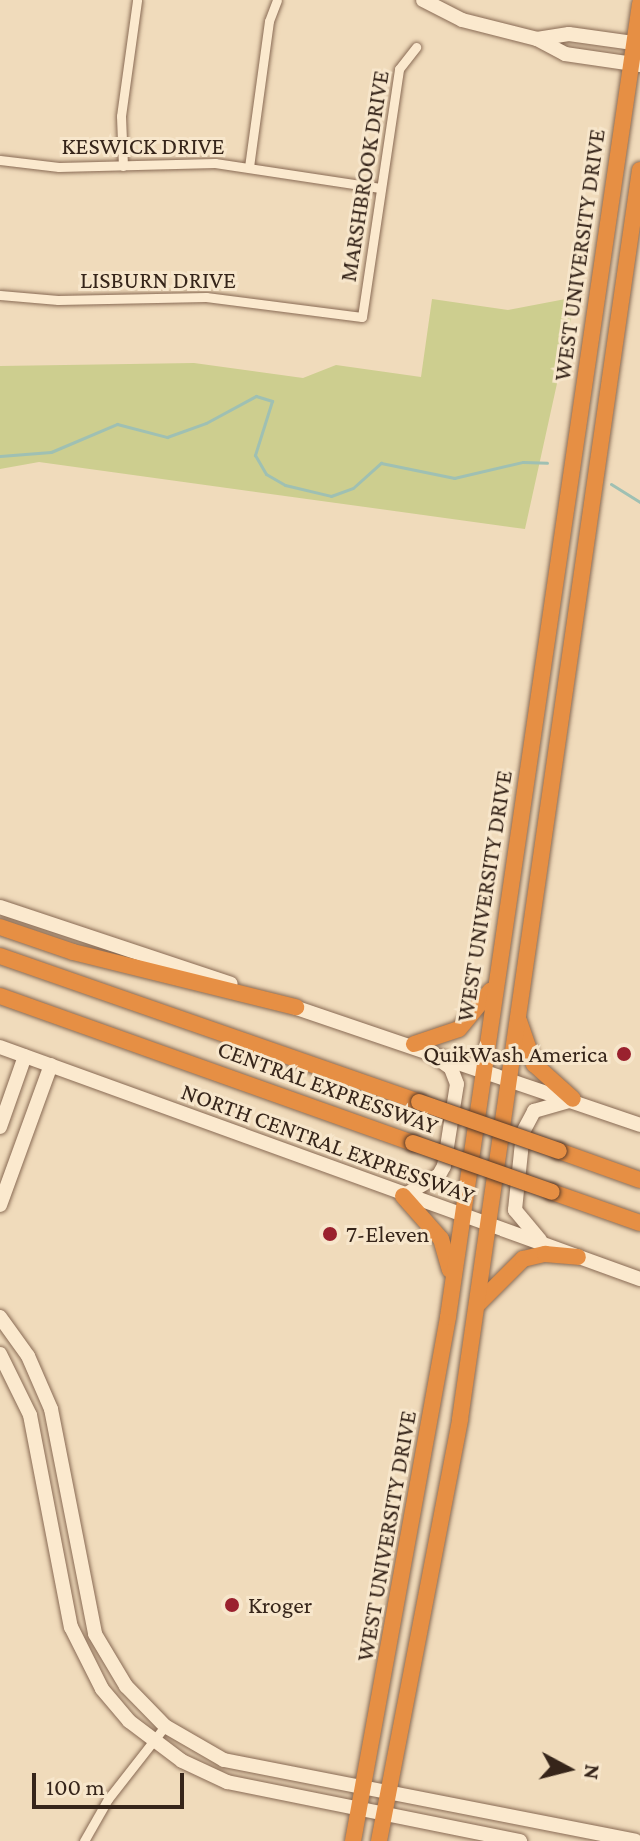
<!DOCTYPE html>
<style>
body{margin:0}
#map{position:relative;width:640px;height:1841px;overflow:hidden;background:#f0dbbb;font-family:"Crimson Pro",serif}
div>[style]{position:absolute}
.green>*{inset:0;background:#cdce8f}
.stream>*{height:3px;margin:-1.5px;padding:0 1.5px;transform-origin:1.5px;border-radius:1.5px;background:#9fc0b3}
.roads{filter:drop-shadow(0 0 2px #886a54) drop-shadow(0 0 2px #886a54)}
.street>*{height:9px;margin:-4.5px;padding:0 4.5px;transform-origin:4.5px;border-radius:4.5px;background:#fbe9ce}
.secondary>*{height:14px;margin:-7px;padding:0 7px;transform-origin:7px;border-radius:7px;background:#fbe9ce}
.highway>*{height:16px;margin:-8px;padding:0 8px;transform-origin:8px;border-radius:8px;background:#e68f44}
.bridges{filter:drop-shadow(0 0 2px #553929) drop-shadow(0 0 2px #553929)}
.highway-bridge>*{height:16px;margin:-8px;padding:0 8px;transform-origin:8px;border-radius:8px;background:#e68f44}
.dots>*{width:22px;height:22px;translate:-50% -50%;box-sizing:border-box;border:4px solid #f7e6cb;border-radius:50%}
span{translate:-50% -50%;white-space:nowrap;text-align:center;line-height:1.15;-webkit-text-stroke:6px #f7e6cb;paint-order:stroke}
.street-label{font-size:24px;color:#36251a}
.poi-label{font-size:24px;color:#36251a}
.right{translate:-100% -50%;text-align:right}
.left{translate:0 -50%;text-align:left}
.north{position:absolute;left:528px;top:1729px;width:80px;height:80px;-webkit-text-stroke:6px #f7e6cb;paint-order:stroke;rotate:97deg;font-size:22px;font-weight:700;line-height:32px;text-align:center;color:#36251a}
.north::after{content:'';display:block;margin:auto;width:28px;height:36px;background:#36251a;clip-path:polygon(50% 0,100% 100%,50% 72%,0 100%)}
.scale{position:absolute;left:32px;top:1773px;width:152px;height:36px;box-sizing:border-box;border:4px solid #36251a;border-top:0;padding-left:10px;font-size:24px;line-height:28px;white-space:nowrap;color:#36251a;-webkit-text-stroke:6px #f7e6cb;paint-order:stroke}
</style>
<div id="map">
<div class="green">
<i style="clip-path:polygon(576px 297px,525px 529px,39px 462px,0 469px,0 366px,194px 363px,303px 378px,336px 365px,421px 377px,432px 299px,508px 310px)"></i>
</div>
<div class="stream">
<i style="left:0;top:456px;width:51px;rotate:-4.5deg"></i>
<i style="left:51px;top:452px;width:72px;rotate:-23deg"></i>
<i style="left:117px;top:424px;width:52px;rotate:14.6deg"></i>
<i style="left:167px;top:437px;width:41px;rotate:-19.7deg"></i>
<i style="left:206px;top:423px;width:57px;rotate:-28.4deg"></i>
<i style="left:256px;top:396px;width:17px;rotate:17deg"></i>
<i style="left:272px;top:401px;width:57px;rotate:107.5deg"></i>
<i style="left:255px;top:455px;width:22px;rotate:60deg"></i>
<i style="left:266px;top:474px;width:22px;rotate:30deg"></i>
<i style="left:285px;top:485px;width:47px;rotate:13.4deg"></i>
<i style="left:331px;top:496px;width:23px;rotate:-20deg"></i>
<i style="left:353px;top:488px;width:38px;rotate:-42deg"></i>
<i style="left:381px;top:463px;width:75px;rotate:11.6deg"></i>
<i style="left:454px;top:478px;width:71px;rotate:-13.1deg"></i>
<i style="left:523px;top:462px;width:24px;rotate:2deg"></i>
<i style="left:611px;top:484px;width:34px;rotate:32deg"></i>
</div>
<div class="roads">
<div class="street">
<i style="left:0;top:160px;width:59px;rotate:6.8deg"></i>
<i style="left:59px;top:167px;width:156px;rotate:-1.5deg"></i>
<i style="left:215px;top:163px;width:167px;rotate:8.6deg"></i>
<i style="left:123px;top:166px;width:50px;rotate:-92.3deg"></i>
<i style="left:121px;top:116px;width:117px;rotate:-82.1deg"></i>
<i style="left:249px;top:167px;width:147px;rotate:-82.2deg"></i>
<i style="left:269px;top:21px;width:22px;rotate:-69deg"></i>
<i style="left:0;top:295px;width:58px;rotate:4.9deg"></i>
<i style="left:58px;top:300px;width:148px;rotate:-1.2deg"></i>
<i style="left:206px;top:297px;width:157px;rotate:7.3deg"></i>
<i style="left:362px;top:317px;width:251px;rotate:-81.5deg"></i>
<i style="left:399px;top:69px;width:28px;rotate:-52deg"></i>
<i style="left:84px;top:1841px;width:48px;rotate:-60.3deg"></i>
<i style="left:108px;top:1799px;width:93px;rotate:-52deg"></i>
</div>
<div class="secondary">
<i style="left:423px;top:0;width:44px;rotate:27.1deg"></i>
<i style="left:462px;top:20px;width:77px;rotate:14.2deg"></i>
<i style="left:537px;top:39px;width:32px;rotate:28deg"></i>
<i style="left:565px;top:54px;width:76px;rotate:8.3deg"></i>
<i style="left:537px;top:39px;width:32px;rotate:-9deg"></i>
<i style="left:569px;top:34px;width:72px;rotate:8deg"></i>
<i style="left:0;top:907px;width:243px;rotate:18.4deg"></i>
<i style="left:288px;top:1005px;width:372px;rotate:18.8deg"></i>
<i style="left:0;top:1047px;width:681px;rotate:19.93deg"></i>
<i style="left:0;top:1127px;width:75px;rotate:-70.6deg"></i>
<i style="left:403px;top:1196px;width:42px;rotate:-30.3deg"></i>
<i style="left:439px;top:1175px;width:10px;rotate:-61deg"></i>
<i style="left:444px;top:1166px;width:83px;rotate:-81deg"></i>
<i style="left:457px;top:1084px;width:17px;rotate:-111deg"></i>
<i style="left:451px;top:1068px;width:19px;rotate:-145deg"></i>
<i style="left:0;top:1205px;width:149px;rotate:-70deg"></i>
<i style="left:540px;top:1240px;width:39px;rotate:-130deg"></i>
<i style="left:515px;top:1210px;width:78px;rotate:-84.1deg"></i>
<i style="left:523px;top:1132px;width:24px;rotate:-62deg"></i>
<i style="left:534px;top:1111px;width:40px;rotate:-16deg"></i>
<i style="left:0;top:1317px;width:48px;rotate:54.3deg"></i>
<i style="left:28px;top:1356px;width:58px;rotate:66.5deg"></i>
<i style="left:51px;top:1409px;width:229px;rotate:78.9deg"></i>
<i style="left:95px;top:1634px;width:61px;rotate:59.2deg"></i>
<i style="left:126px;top:1686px;width:56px;rotate:45.7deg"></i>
<i style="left:165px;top:1726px;width:68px;rotate:30deg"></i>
<i style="left:224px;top:1760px;width:419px;rotate:11.1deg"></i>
<i style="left:0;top:1354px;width:68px;rotate:63.8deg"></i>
<i style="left:30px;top:1415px;width:216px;rotate:79.1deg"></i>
<i style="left:71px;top:1627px;width:69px;rotate:63.4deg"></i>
<i style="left:102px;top:1689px;width:42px;rotate:49.8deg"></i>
<i style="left:129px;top:1721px;width:66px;rotate:37deg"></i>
<i style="left:182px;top:1761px;width:50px;rotate:25deg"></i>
<i style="left:227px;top:1782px;width:299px;rotate:11.4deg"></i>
</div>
<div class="highway">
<i style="left:0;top:927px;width:77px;rotate:18.9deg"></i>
<i style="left:73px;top:952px;width:230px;rotate:13.9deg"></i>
<i style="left:0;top:956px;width:444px;rotate:19.2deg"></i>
<i style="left:0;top:996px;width:438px;rotate:19.6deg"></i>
<i style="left:519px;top:1021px;width:46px;rotate:70.8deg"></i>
<i style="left:534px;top:1064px;width:52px;rotate:41.9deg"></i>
<i style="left:414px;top:1044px;width:47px;rotate:-18.4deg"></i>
<i style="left:459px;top:1029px;width:50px;rotate:-50.6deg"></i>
<i style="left:559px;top:1151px;width:86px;rotate:19.7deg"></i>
<i style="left:552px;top:1192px;width:93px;rotate:19.4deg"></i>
<i style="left:403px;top:1196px;width:57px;rotate:48.5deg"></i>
<i style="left:441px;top:1239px;width:32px;rotate:74deg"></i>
<i style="left:478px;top:1304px;width:64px;rotate:-45deg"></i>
<i style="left:523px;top:1259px;width:23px;rotate:-13deg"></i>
<i style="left:545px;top:1254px;width:33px;rotate:5deg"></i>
<i style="left:353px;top:1841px;width:533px;rotate:-79.72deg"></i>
<i style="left:448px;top:1317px;width:1327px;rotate:-81.68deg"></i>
<i style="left:379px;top:1841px;width:430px;rotate:-79.1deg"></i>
<i style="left:460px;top:1419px;width:1262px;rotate:-81.8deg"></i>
</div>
</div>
<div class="bridges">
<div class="highway-bridge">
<i style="left:419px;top:1102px;width:148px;rotate:19.3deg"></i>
<i style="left:413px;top:1143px;width:147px;rotate:19.4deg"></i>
</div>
</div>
<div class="dots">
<i style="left:624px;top:1054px;background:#9a212e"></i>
<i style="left:330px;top:1234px;background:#9a212e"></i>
<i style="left:232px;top:1605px;background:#9a212e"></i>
</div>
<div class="street-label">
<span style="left:143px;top:146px">KESWICK DRIVE</span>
<span style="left:364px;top:176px;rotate:-81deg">MARSHBROOK DRIVE</span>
<span style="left:579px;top:255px;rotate:-82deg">WEST UNIVERSITY DRIVE</span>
<span style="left:158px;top:280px">LISBURN DRIVE</span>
<span style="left:484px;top:896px;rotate:-81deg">WEST UNIVERSITY DRIVE</span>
<span style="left:328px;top:1087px;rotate:20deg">CENTRAL EXPRESSWAY</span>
<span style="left:328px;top:1143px;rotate:20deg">NORTH CENTRAL EXPRESSWAY</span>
<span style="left:386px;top:1536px;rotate:-80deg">WEST UNIVERSITY DRIVE</span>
</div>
<div class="poi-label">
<span class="right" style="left:608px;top:1054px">QuikWash America</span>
<span class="left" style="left:346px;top:1234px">7-Eleven</span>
<span class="left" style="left:248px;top:1605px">Kroger</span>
</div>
<div class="north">N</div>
<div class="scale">100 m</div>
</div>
